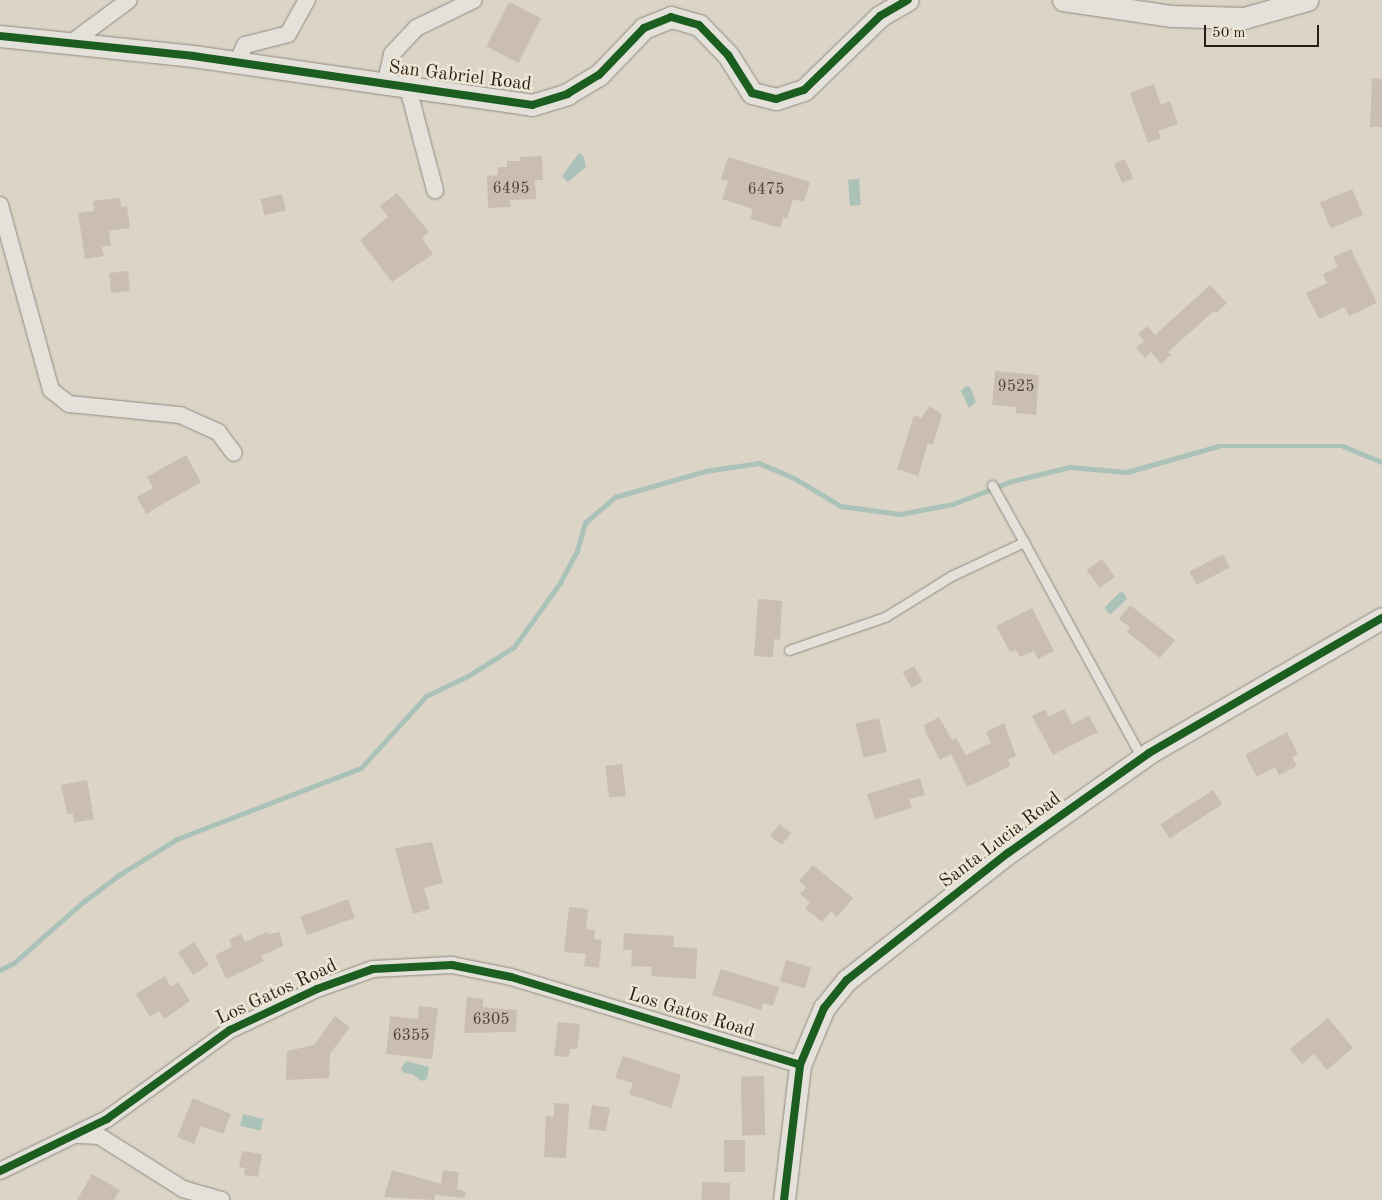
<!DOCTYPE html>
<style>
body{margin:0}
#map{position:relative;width:1382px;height:1200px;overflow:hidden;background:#dcd5c7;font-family:"Old Standard TT",serif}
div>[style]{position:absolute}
.water>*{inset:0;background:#aac2b8;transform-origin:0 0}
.stream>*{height:4.5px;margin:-2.25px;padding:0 2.25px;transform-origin:2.25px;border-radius:2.25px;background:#aac2b8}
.building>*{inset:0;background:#cabdb4;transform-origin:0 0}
.roads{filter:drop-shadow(0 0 1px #8f8a81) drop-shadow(0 0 1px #8f8a81)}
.service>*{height:9px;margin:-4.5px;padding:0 4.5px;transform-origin:4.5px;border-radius:4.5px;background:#e4e1da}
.minor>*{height:16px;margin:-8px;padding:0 8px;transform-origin:8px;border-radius:8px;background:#e4e1da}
.tertiary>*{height:21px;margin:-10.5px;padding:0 10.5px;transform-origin:10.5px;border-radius:10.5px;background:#e4e1da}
.cycleway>*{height:8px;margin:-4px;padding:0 4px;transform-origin:4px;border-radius:4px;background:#1b5e20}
span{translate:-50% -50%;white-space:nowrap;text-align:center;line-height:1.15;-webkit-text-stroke:5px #ede6d5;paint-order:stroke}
.number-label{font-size:16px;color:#51453d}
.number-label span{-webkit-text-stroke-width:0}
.street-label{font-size:19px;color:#291d15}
.scale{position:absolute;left:1204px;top:25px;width:115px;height:22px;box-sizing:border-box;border:2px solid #291d15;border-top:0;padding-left:6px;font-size:15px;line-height:18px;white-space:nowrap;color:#291d15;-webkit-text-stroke:4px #ede6d5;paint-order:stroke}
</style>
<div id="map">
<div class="water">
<i style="clip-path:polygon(579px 153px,584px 157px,586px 167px,568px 182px,562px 176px)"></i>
<i style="left:859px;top:179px;width:26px;height:11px;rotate:86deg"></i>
<i style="clip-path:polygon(966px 386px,970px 387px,976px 402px,969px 408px,961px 391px)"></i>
<i style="clip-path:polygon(1120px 592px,1124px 593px,1127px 599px,1111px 614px,1107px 612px,1105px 607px)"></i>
<i style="clip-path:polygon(406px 1061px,429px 1067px,427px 1079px,421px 1081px,412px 1074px,404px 1073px,401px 1069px)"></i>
<i style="left:243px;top:1114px;width:21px;height:12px;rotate:14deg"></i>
</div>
<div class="stream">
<i style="left:0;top:970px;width:16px;rotate:-27deg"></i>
<i style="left:14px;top:963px;width:92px;rotate:-41.5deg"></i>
<i style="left:83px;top:902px;width:45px;rotate:-36.9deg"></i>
<i style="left:119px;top:875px;width:68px;rotate:-31.8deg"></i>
<i style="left:177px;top:839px;width:197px;rotate:-21.1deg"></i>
<i style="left:361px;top:768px;width:97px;rotate:-47.9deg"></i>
<i style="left:426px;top:696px;width:47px;rotate:-25.5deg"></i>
<i style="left:468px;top:676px;width:54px;rotate:-32.2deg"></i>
<i style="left:514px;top:647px;width:79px;rotate:-54.3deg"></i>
<i style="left:560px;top:583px;width:36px;rotate:-62deg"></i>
<i style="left:577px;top:551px;width:29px;rotate:-74deg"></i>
<i style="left:585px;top:523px;width:40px;rotate:-41deg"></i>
<i style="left:615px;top:497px;width:94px;rotate:-16.1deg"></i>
<i style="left:705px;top:471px;width:55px;rotate:-8.4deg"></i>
<i style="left:759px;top:463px;width:38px;rotate:23deg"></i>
<i style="left:794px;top:478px;width:55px;rotate:30.8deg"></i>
<i style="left:841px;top:506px;width:60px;rotate:7.7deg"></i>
<i style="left:900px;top:514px;width:54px;rotate:-10.7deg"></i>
<i style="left:953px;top:504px;width:63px;rotate:-21.3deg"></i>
<i style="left:1012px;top:481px;width:60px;rotate:-13.6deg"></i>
<i style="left:1070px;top:467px;width:57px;rotate:5deg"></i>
<i style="left:1127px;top:472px;width:96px;rotate:-15.8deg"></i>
<i style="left:1219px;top:446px;width:124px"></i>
<i style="left:1343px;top:446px;width:42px;rotate:22.3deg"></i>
</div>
<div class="building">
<i style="left:509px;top:2px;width:36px;height:50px;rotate:27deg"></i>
<i style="clip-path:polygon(1372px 78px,1382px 79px,1382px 127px,1370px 127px)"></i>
<i style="clip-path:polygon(1154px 84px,1161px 105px,1170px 101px,1178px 124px,1158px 131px,1161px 138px,1148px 143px,1130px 93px)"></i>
<i style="clip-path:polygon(542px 156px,543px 180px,535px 180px,536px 199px,510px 200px,511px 207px,488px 208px,487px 176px,498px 175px,498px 167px,507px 167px,507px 161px,521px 161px,520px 157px)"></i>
<i style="clip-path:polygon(728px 157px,810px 182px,804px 202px,793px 199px,787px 219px,783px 217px,780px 228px,750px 219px,753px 209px,722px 199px,728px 181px,721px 179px)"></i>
<i style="left:1125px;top:159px;width:21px;height:12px;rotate:67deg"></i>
<i style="left:1352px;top:189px;width:28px;height:35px;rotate:67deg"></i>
<i style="clip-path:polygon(397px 193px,429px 232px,422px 238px,433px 254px,392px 282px,360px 240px,388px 217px,380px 206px)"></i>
<i style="left:282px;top:194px;width:17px;height:22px;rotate:77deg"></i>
<i style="clip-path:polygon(120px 198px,121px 207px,127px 206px,130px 228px,109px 231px,111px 245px,102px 247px,104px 256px,85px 259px,78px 213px,94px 211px,93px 201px)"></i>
<i style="clip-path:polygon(1351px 249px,1377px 303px,1349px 316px,1344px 307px,1319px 319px,1306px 293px,1327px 283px,1323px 274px,1338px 267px,1333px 257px)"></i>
<i style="left:128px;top:271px;width:20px;height:19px;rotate:84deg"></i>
<i style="clip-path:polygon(1210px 285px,1227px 303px,1216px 313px,1214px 311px,1168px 352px,1171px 355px,1161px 364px,1151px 352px,1145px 358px,1136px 348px,1144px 341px,1138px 334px,1147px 326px,1155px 335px)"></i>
<i style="clip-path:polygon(995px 371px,1039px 375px,1036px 415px,1016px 413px,1016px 407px,992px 405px)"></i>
<i style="clip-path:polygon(930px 406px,942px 415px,933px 445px,928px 443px,918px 476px,897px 469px,914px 415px,921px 418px)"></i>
<i style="clip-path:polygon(186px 455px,201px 482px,146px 514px,137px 497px,153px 488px,147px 477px)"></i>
<i style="left:1223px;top:554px;width:15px;height:38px;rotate:62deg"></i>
<i style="left:1102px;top:559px;width:22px;height:19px;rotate:54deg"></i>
<i style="clip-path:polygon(758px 599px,782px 601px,780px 640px,774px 639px,773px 657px,754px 656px)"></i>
<i style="clip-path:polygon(1130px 605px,1175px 640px,1160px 658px,1127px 632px,1130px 627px,1119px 619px)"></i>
<i style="clip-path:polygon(1032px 608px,1054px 651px,1038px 659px,1034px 651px,1020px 657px,1016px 650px,1010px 652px,996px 626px)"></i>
<i style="left:914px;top:666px;width:18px;height:13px;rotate:61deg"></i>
<i style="clip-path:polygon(1045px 709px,1049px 717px,1064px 709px,1072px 724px,1089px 716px,1098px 732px,1053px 755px,1032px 716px)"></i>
<i style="clip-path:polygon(939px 717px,952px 740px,956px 738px,966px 755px,991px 743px,986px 732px,1004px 723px,1016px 756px,1008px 760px,1010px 766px,967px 787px,951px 754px,940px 760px,926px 733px,924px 725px)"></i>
<i style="left:879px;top:718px;width:35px;height:24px;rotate:77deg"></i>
<i style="clip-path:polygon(1287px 732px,1298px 754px,1292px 757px,1297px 766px,1279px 775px,1275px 767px,1257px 777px,1245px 755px)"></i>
<i style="left:622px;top:764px;width:32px;height:17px;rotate:83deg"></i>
<i style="clip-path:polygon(920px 778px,925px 795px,909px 799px,912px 808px,875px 819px,867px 794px)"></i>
<i style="clip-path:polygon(87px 780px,94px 819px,74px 823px,73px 814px,67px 814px,61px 785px)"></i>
<i style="left:1213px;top:790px;width:17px;height:63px;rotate:57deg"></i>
<i style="left:779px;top:824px;width:15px;height:15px;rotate:37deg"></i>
<i style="clip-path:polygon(432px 842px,443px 883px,424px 888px,430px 909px,413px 914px,395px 848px)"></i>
<i style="clip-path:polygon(813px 865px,853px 898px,837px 917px,831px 911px,822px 922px,805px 908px,810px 902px,800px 894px,806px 887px,799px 881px)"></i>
<i style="left:348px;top:899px;width:20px;height:51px;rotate:70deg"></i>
<i style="clip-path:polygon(569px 907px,588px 909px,586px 929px,595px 930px,594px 939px,602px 940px,599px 968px,584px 966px,586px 954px,564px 952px)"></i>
<i style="clip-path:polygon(267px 932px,269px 934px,280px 932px,283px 946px,261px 956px,264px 961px,226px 979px,215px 955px,232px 947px,229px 940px,241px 934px,245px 942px)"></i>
<i style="clip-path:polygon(624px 933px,674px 936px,673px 947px,697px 948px,696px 979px,651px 976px,652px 967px,631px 966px,632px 950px,623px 950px)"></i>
<i style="left:194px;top:942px;width:27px;height:19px;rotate:57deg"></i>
<i style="left:786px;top:960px;width:26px;height:22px;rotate:16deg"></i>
<i style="clip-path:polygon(721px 969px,779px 987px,773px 1006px,763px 1003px,761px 1010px,712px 995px)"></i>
<i style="clip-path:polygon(165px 976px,171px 987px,178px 982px,190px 1001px,164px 1019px,159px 1011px,150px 1017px,136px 994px)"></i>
<i style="clip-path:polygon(467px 997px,483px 999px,483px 1007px,517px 1010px,516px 1032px,464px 1033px)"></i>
<i style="clip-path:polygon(419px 1006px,438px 1008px,432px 1059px,386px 1054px,390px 1016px,418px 1019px)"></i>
<i style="clip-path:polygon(335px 1016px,350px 1027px,330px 1054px,329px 1078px,286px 1080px,287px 1051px,314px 1045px)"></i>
<i style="clip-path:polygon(1328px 1018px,1353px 1048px,1327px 1070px,1314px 1054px,1302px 1064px,1290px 1049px)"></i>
<i style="clip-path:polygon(558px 1022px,580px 1024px,577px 1049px,570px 1049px,569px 1057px,554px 1056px)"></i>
<i style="clip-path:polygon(623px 1056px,681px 1075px,671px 1108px,629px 1094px,633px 1083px,615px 1078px)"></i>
<i style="left:764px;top:1076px;width:59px;height:23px;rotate:89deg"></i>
<i style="clip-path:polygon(193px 1098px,231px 1114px,223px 1134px,201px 1126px,194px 1144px,177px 1137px)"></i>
<i style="clip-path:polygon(554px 1103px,569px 1104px,566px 1158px,544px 1157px,546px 1116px,554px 1117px)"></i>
<i style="left:592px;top:1105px;width:18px;height:24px;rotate:9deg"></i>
<i style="left:745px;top:1140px;width:32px;height:21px;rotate:90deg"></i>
<i style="clip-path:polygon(242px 1151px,262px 1154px,258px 1177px,244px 1175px,245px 1168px,239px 1167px)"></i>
<i style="clip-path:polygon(392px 1170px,441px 1184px,443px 1170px,459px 1172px,457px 1189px,466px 1192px,464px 1198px,435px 1195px,434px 1200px,384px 1197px)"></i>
<i style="clip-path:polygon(92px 1174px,120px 1190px,114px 1200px,77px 1200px)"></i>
<i style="left:702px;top:1182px;width:28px;height:18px;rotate:2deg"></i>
</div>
<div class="roads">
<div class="service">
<i style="left:992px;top:485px;width:65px;rotate:60.7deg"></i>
<i style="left:789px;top:650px;width:102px;rotate:-19deg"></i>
<i style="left:885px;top:617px;width:78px;rotate:-31.8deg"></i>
<i style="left:951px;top:576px;width:81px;rotate:-25deg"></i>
<i style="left:1024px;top:542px;width:246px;rotate:61.4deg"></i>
</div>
<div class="minor">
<i style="left:71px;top:43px;width:72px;rotate:-36.6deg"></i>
<i style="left:237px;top:63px;width:20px;rotate:-66deg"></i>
<i style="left:245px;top:45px;width:44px;rotate:-14.3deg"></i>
<i style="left:288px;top:34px;width:39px;rotate:-61deg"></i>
<i style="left:385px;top:85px;width:32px;rotate:-77deg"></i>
<i style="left:392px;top:54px;width:35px;rotate:-47deg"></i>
<i style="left:416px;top:28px;width:64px;rotate:-25.8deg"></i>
<i style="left:408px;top:88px;width:106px;rotate:75.2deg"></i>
<i style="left:0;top:205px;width:192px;rotate:74.6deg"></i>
<i style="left:51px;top:390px;width:23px;rotate:38deg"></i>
<i style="left:69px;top:404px;width:112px;rotate:5.7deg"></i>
<i style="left:180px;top:415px;width:42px;rotate:24.1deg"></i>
<i style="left:218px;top:432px;width:26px;rotate:53deg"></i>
<i style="left:78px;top:1135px;width:21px;rotate:3deg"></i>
<i style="left:99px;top:1136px;width:99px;rotate:32.2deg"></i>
<i style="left:183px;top:1189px;width:40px;rotate:16deg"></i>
<i style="left:0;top:1171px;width:119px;rotate:-25.9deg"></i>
<i style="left:107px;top:1119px;width:152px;rotate:-35.9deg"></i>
<i style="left:230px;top:1030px;width:96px;rotate:-25.2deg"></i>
<i style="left:317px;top:989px;width:59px;rotate:-19.7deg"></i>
<i style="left:373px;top:969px;width:79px;rotate:-2.9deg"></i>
<i style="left:452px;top:965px;width:60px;rotate:11.5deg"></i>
<i style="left:511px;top:977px;width:302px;rotate:16.9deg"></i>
</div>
<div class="tertiary">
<i style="left:1063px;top:0;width:110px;rotate:8.4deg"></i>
<i style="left:1172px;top:16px;width:72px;rotate:1.6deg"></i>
<i style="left:1244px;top:18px;width:66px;rotate:-15.9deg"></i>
<i style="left:0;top:36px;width:194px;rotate:5.9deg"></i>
<i style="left:193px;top:56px;width:343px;rotate:8.2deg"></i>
<i style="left:532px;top:105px;width:37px;rotate:-17deg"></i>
<i style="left:567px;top:94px;width:37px;rotate:-31deg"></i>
<i style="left:599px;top:75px;width:65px;rotate:-46.2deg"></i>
<i style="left:644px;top:28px;width:29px;rotate:-22deg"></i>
<i style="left:671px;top:17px;width:29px;rotate:16deg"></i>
<i style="left:699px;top:25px;width:42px;rotate:46deg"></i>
<i style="left:728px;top:55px;width:45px;rotate:57.7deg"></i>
<i style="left:752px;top:93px;width:25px;rotate:14deg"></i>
<i style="left:776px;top:99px;width:29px;rotate:-18deg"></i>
<i style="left:804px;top:90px;width:106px;rotate:-44.2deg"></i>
<i style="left:880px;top:16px;width:32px;rotate:-30deg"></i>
<i style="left:784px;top:1200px;width:136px;rotate:-83.2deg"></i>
<i style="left:800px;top:1065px;width:62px;rotate:-67.2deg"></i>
<i style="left:824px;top:1008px;width:36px;rotate:-51deg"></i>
<i style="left:847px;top:980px;width:205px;rotate:-38.3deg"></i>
<i style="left:1008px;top:853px;width:173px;rotate:-35.3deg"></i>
<i style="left:1149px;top:753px;width:269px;rotate:-30.1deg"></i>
</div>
</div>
<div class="cycleway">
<i style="left:0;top:36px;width:194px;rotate:5.9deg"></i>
<i style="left:193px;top:56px;width:343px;rotate:8.2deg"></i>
<i style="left:532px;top:105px;width:37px;rotate:-17deg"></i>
<i style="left:567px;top:94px;width:37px;rotate:-31deg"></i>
<i style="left:599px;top:75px;width:65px;rotate:-46.2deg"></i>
<i style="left:644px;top:28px;width:29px;rotate:-22deg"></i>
<i style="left:671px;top:17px;width:29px;rotate:16deg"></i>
<i style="left:699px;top:25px;width:42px;rotate:46deg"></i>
<i style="left:728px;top:55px;width:45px;rotate:57.7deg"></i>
<i style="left:752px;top:93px;width:25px;rotate:14deg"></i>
<i style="left:776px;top:99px;width:29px;rotate:-18deg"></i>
<i style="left:804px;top:90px;width:106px;rotate:-44.2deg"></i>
<i style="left:880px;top:16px;width:32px;rotate:-30deg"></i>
<i style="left:0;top:1171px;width:119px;rotate:-25.9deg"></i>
<i style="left:107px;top:1119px;width:152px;rotate:-35.9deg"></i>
<i style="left:230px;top:1030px;width:96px;rotate:-25.2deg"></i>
<i style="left:317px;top:989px;width:59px;rotate:-19.7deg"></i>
<i style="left:373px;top:969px;width:79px;rotate:-2.9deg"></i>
<i style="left:452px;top:965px;width:60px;rotate:11.5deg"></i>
<i style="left:511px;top:977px;width:302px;rotate:16.9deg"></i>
<i style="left:784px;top:1200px;width:136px;rotate:-83.2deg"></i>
<i style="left:800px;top:1065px;width:62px;rotate:-67.2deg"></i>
<i style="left:824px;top:1008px;width:36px;rotate:-51deg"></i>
<i style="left:847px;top:980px;width:205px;rotate:-38.3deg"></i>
<i style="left:1008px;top:853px;width:173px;rotate:-35.3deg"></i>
<i style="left:1149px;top:753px;width:269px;rotate:-30.1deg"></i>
</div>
<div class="number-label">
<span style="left:511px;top:189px">6495</span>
<span style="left:766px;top:190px">6475</span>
<span style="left:1016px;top:387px">9525</span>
<span style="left:491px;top:1020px">6305</span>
<span style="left:411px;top:1036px">6355</span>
</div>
<div class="street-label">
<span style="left:460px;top:77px;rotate:7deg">San Gabriel Road</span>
<span style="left:1001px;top:841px;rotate:-37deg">Santa Lucia Road</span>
<span style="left:277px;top:993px;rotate:-25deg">Los Gatos Road</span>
<span style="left:691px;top:1014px;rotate:17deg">Los Gatos Road</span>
</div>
<div class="scale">50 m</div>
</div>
